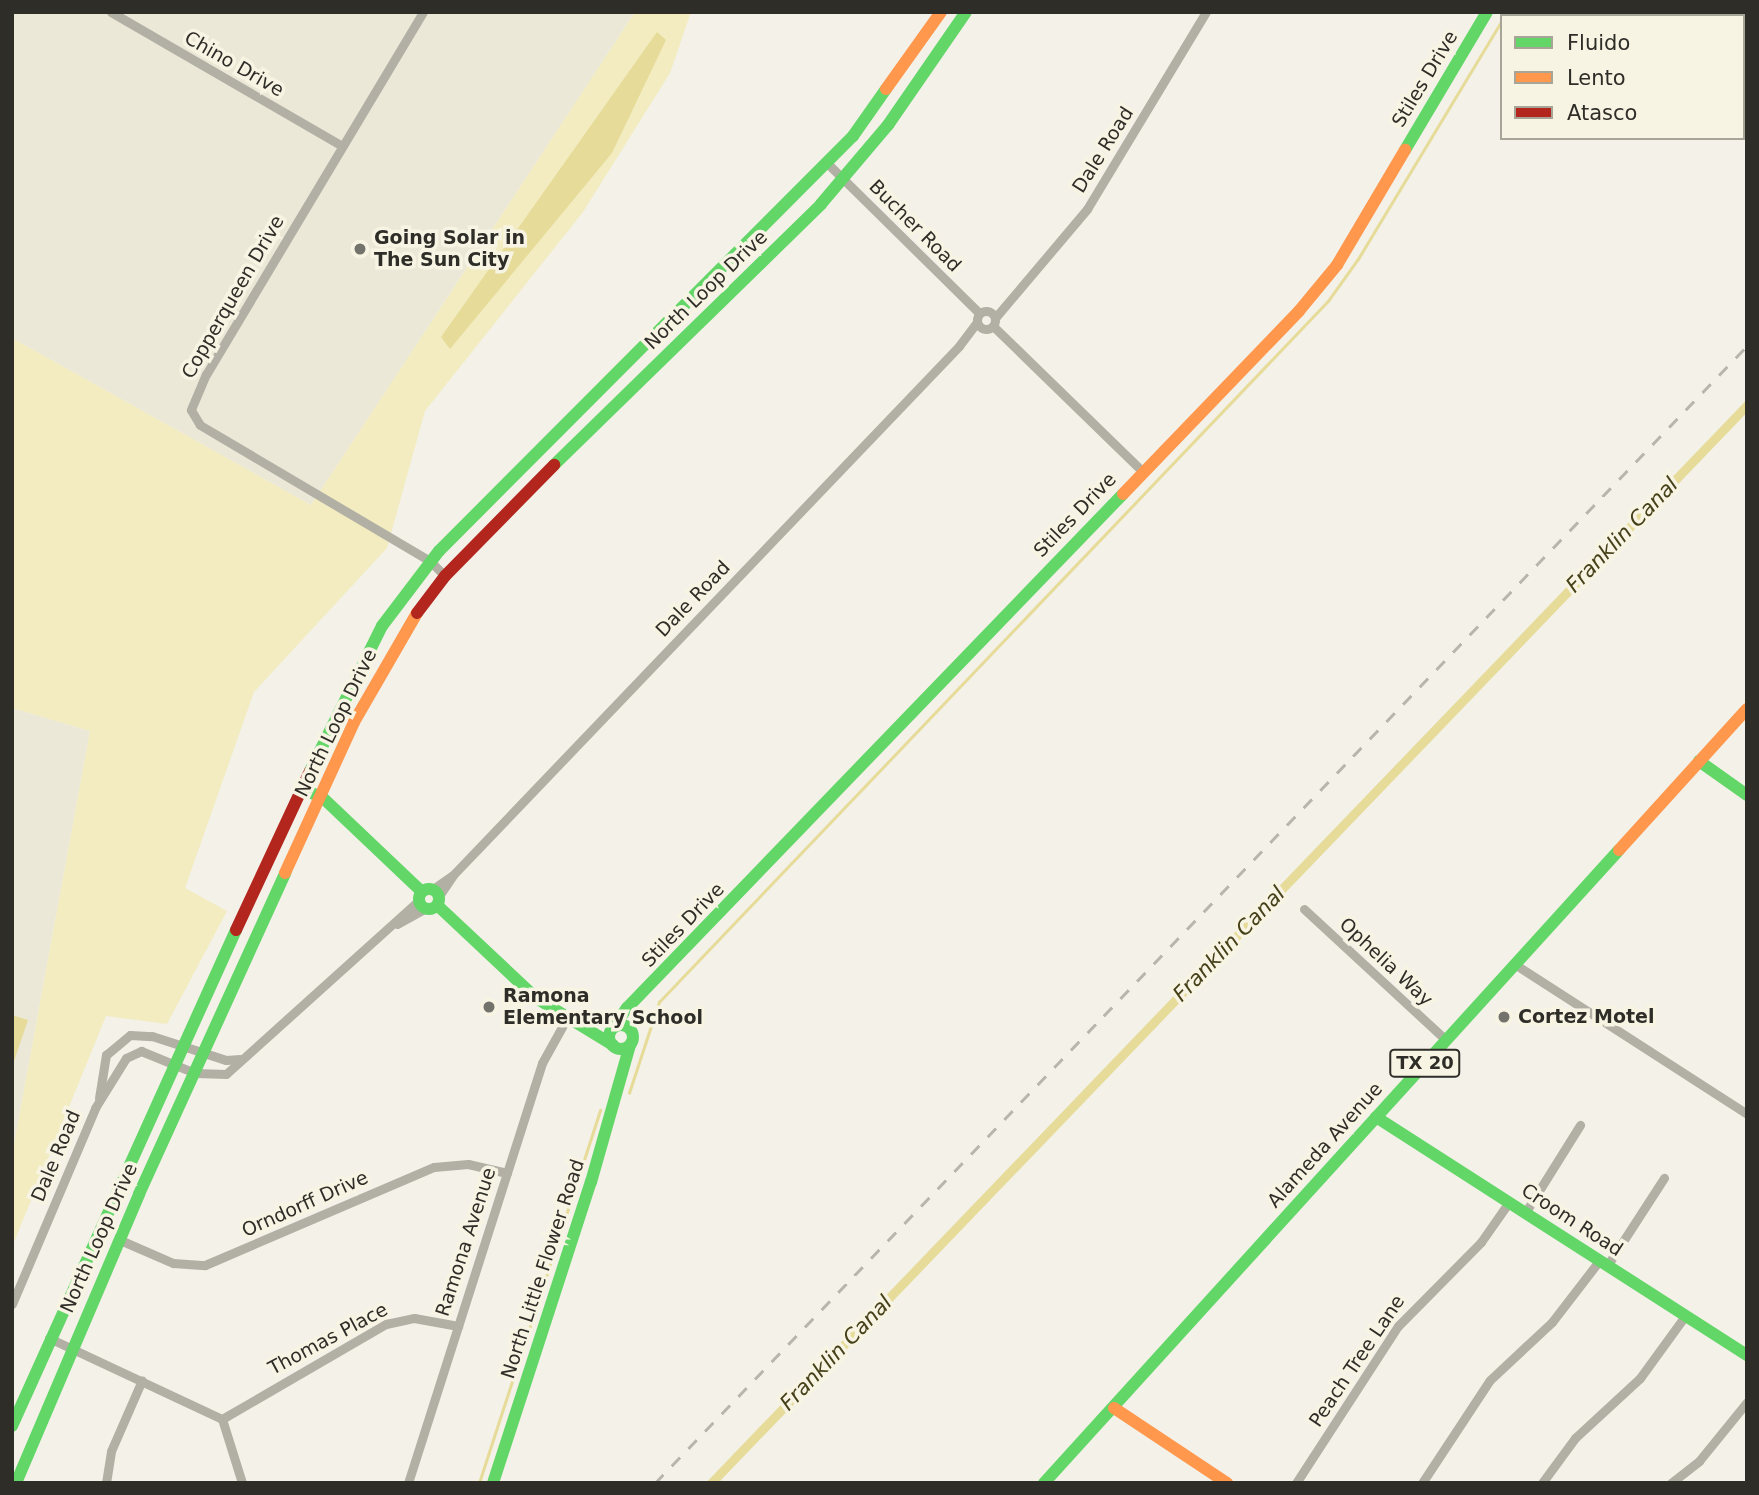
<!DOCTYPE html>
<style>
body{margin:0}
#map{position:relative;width:1759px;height:1495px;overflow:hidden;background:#f3f1e8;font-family:"DejaVu Sans",sans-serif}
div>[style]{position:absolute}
.built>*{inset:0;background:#ebe8d7}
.green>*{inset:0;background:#f2ecc0}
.water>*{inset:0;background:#e6db98}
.stream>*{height:2.5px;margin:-1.25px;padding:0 1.25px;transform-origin:1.25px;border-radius:1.25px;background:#e6db98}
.canal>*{height:9px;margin:-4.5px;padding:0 4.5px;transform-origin:4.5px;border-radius:4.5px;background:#e6db98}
.street>*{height:9px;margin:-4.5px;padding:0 4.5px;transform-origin:4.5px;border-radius:4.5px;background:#b2b0a5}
.street>.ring{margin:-4.5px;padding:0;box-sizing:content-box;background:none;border:9px solid #b2b0a5;border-radius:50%}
.fast>*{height:12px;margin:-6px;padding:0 6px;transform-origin:6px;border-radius:6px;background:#63d668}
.fast>.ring{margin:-6px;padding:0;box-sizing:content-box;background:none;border:12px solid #63d668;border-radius:50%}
.slow>*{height:12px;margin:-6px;padding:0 6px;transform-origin:6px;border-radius:6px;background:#ff974d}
.jam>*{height:12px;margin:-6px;padding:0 6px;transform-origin:6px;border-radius:6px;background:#b3261e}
.rail>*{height:2.5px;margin-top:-1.25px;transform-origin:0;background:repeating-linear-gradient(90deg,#b7b5ac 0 12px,transparent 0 24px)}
.dots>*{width:19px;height:19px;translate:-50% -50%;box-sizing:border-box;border:4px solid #f7f4e4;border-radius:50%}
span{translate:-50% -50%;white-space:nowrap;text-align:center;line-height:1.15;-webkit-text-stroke:7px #f7f4e4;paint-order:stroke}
.shield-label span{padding:2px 5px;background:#f7f4e4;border:2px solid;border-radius:5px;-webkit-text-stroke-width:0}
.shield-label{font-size:18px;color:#2e2d27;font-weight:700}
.street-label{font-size:19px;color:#2e2d27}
.poi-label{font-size:19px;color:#2e2d27;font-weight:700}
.left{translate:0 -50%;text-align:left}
.water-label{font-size:21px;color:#464019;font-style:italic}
.frame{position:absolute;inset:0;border:14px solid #2e2d27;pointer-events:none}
.legend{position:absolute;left:1500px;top:14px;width:245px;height:126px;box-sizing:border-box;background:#f7f4e4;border:2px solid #a7a498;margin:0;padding:9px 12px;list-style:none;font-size:21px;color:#2e2d27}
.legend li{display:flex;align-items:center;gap:14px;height:35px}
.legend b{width:35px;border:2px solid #a7a498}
</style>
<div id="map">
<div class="built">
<i style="clip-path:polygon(12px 12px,635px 12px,311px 505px,12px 338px)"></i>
<i style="clip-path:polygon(12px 708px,90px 731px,12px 1155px)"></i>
</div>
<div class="green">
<i style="clip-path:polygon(635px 12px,691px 12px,670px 73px,583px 212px,425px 411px,387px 548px,254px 692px,185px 888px,227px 911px,167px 1024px,106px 1016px,12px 1247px,12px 1155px,90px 731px,12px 708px,12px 338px,311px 505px)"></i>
</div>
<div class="water">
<i style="clip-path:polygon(657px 32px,666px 40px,612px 153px,450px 349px,441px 337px)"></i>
<i style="clip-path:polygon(12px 1015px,28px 1020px,12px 1067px)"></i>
</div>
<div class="stream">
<i style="left:1504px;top:16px;width:4px;rotate:-63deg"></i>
<i style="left:629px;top:1093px;width:96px;rotate:-71.8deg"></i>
<i style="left:659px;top:1002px;width:969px;rotate:-46.34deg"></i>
<i style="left:1328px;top:301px;width:52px;rotate:-54.5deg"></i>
<i style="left:1358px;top:259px;width:279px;rotate:-58.9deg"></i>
<i style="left:479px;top:1483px;width:392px;rotate:-72deg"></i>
</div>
<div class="canal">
<i style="left:711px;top:1483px;width:1495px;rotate:-46.14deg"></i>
</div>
<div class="street">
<i style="left:111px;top:12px;width:265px;rotate:30.1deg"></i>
<i style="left:423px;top:12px;width:422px;rotate:120.9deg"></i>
<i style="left:206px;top:374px;width:39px;rotate:113deg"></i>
<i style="left:191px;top:410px;width:17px;rotate:59deg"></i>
<i style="left:200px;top:425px;width:267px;rotate:30.6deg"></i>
<i style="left:430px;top:561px;width:21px;rotate:45deg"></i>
<i style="left:827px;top:163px;width:214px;rotate:44.6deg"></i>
<i class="ring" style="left:977px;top:311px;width:9px;height:9px"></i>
<i style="left:995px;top:318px;width:143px;rotate:-49.8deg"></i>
<i style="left:1087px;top:209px;width:230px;rotate:-58.9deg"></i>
<i style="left:993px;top:326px;width:209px;rotate:44.2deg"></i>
<i style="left:433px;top:889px;width:24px;rotate:-35deg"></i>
<i style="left:439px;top:896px;width:25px;rotate:-56deg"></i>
<i style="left:453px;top:875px;width:732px;rotate:-46.27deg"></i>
<i style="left:959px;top:346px;width:30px;rotate:-53deg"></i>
<i style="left:1304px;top:909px;width:193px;rotate:42.7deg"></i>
<i style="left:397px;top:924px;width:33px;rotate:-29deg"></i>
<i style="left:1516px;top:965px;width:275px;rotate:32.8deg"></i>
<i style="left:99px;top:1098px;width:44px;rotate:-80.8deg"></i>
<i style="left:106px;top:1055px;width:31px;rotate:-40deg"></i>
<i style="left:130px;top:1035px;width:22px;rotate:3deg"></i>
<i style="left:152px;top:1036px;width:78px;rotate:18deg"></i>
<i style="left:226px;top:1060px;width:14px;rotate:-4deg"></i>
<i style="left:1525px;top:1213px;width:104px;rotate:-58deg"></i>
<i style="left:120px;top:1240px;width:58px;rotate:23.5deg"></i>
<i style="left:173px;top:1263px;width:32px;rotate:4deg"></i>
<i style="left:205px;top:1265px;width:249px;rotate:-23.2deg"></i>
<i style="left:434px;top:1167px;width:34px;rotate:-5deg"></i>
<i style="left:468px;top:1164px;width:40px;rotate:13deg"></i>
<i style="left:1607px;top:1266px;width:105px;rotate:-57.1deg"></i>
<i style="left:12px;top:1304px;width:213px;rotate:-67deg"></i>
<i style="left:95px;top:1108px;width:59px;rotate:-58.2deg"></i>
<i style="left:126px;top:1058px;width:17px;rotate:-25deg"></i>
<i style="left:141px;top:1051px;width:58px;rotate:22.2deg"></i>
<i style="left:195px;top:1073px;width:31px;rotate:2deg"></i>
<i style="left:226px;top:1074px;width:260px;rotate:-42deg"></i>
<i style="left:49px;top:1338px;width:191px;rotate:25.1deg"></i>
<i style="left:222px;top:1419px;width:67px;rotate:72.6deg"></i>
<i style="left:222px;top:1419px;width:190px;rotate:-30.1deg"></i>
<i style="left:386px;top:1324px;width:29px;rotate:-12deg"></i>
<i style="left:414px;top:1318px;width:45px;rotate:10.3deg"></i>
<i style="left:106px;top:1483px;width:32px;rotate:-81deg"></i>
<i style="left:111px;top:1451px;width:77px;rotate:-66.4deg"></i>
<i style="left:408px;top:1483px;width:441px;rotate:-72.3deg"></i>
<i style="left:542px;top:1063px;width:54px;rotate:-61deg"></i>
<i style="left:1296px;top:1483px;width:187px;rotate:-57deg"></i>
<i style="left:1398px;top:1326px;width:118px;rotate:-45.3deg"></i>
<i style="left:1481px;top:1242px;width:49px;rotate:-55deg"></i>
<i style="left:1422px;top:1483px;width:123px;rotate:-56.6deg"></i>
<i style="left:1490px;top:1380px;width:85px;rotate:-43.1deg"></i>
<i style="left:1552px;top:1322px;width:77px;rotate:-52.4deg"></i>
<i style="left:1542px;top:1483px;width:56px;rotate:-53.7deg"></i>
<i style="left:1575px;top:1438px;width:88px;rotate:-42.7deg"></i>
<i style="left:1640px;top:1378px;width:77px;rotate:-54deg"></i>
<i style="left:1671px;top:1483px;width:36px;rotate:-38deg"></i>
<i style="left:1699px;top:1461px;width:76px;rotate:-50.9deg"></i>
</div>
<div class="fast">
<i style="left:1405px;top:150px;width:161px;rotate:-59.3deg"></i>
<i style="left:554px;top:465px;width:373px;rotate:-44.3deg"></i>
<i style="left:821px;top:204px;width:104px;rotate:-49.7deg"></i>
<i style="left:888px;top:125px;width:137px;rotate:-55.4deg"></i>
<i style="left:1699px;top:761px;width:59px;rotate:35.3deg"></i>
<i style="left:310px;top:771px;width:162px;rotate:-63.6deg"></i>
<i style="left:382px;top:626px;width:94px;rotate:-52.8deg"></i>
<i style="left:439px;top:551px;width:586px;rotate:-45.07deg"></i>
<i style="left:853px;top:136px;width:57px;rotate:-54.9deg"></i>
<i style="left:301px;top:789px;width:22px;rotate:21deg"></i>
<i style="left:322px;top:797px;width:138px;rotate:43.5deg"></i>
<i class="ring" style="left:419px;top:889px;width:8px;height:8px"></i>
<i style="left:437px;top:905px;width:136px;rotate:43.2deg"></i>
<i style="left:536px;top:998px;width:90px;rotate:31.4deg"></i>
<i class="ring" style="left:609px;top:1025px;width:12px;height:12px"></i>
<i style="left:614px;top:1027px;width:23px;rotate:-56deg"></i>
<i style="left:627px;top:1008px;width:714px;rotate:-46.02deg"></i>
<i style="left:1376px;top:1117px;width:441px;rotate:32.7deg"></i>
<i style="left:12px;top:1426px;width:544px;rotate:-65.7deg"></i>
<i style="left:16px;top:1483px;width:314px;rotate:-66.9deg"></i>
<i style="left:139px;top:1194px;width:353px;rotate:-65.5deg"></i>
<i style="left:493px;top:1483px;width:317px;rotate:-72deg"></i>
<i style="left:591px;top:1182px;width:142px;rotate:-74.1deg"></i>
<i style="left:1044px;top:1483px;width:855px;rotate:-47.75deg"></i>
</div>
<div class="slow">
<i style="left:886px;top:89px;width:95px;rotate:-54.5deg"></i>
<i style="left:1123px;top:494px;width:254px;rotate:-46.1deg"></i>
<i style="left:1299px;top:311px;width:60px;rotate:-50.4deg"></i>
<i style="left:1337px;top:265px;width:134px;rotate:-59.4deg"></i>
<i style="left:1619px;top:850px;width:190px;rotate:-47.8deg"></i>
<i style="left:285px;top:873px;width:166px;rotate:-65.4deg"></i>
<i style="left:354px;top:722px;width:126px;rotate:-60deg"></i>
<i style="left:1114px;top:1408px;width:136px;rotate:33.6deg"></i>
</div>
<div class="jam">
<i style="left:417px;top:613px;width:46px;rotate:-52.9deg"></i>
<i style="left:445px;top:576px;width:156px;rotate:-45.5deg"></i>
<i style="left:236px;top:930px;width:175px;rotate:-65deg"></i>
</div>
<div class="rail">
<i style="left:655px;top:1483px;width:1576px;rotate:-46.16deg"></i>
</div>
<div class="dots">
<i style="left:360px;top:249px;background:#73726b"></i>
<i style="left:489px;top:1007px;background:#73726b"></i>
<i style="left:1504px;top:1017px;background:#73726b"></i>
</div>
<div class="shield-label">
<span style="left:1425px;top:1063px">TX 20</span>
</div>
<div class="street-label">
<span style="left:234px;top:64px;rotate:30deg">Chino Drive</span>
<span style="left:1425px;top:79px;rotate:-59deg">Stiles Drive</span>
<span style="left:1103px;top:150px;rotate:-58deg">Dale Road</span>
<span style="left:915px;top:226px;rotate:45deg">Bucher Road</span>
<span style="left:706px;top:290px;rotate:-44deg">North Loop Drive</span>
<span style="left:233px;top:297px;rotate:-60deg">Copperqueen Drive</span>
<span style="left:1075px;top:515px;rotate:-46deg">Stiles Drive</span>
<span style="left:693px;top:599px;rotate:-46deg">Dale Road</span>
<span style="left:336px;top:723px;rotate:-64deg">North Loop Drive</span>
<span style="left:683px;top:925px;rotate:-46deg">Stiles Drive</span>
<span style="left:1386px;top:962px;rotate:43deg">Ophelia Way</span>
<span style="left:1325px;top:1145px;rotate:-48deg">Alameda Avenue</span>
<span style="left:56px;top:1156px;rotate:-67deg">Dale Road</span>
<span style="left:305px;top:1204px;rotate:-24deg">Orndorff Drive</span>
<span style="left:1572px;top:1220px;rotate:33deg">Croom Road</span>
<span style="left:99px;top:1238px;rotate:-66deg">North Loop Drive</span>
<span style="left:466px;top:1242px;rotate:-72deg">Ramona Avenue</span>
<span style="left:543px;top:1269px;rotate:-72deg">North Little Flower Road</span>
<span style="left:328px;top:1339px;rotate:-28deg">Thomas Place</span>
<span style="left:1357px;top:1361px;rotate:-56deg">Peach Tree Lane</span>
</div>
<div class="poi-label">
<span class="left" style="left:374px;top:249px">Going Solar in<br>The Sun City</span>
<span class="left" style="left:503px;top:1007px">Ramona<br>Elementary School</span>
<span class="left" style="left:1518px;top:1017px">Cortez Motel</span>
</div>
<div class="water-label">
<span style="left:1622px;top:535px;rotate:-46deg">Franklin Canal</span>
<span style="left:1229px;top:944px;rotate:-46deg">Franklin Canal</span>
<span style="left:836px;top:1353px;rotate:-46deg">Franklin Canal</span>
</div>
<div class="frame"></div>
<ul class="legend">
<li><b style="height:9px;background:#63d668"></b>Fluido</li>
<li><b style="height:9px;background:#ff974d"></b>Lento</li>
<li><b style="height:9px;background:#b3261e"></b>Atasco</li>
</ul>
</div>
